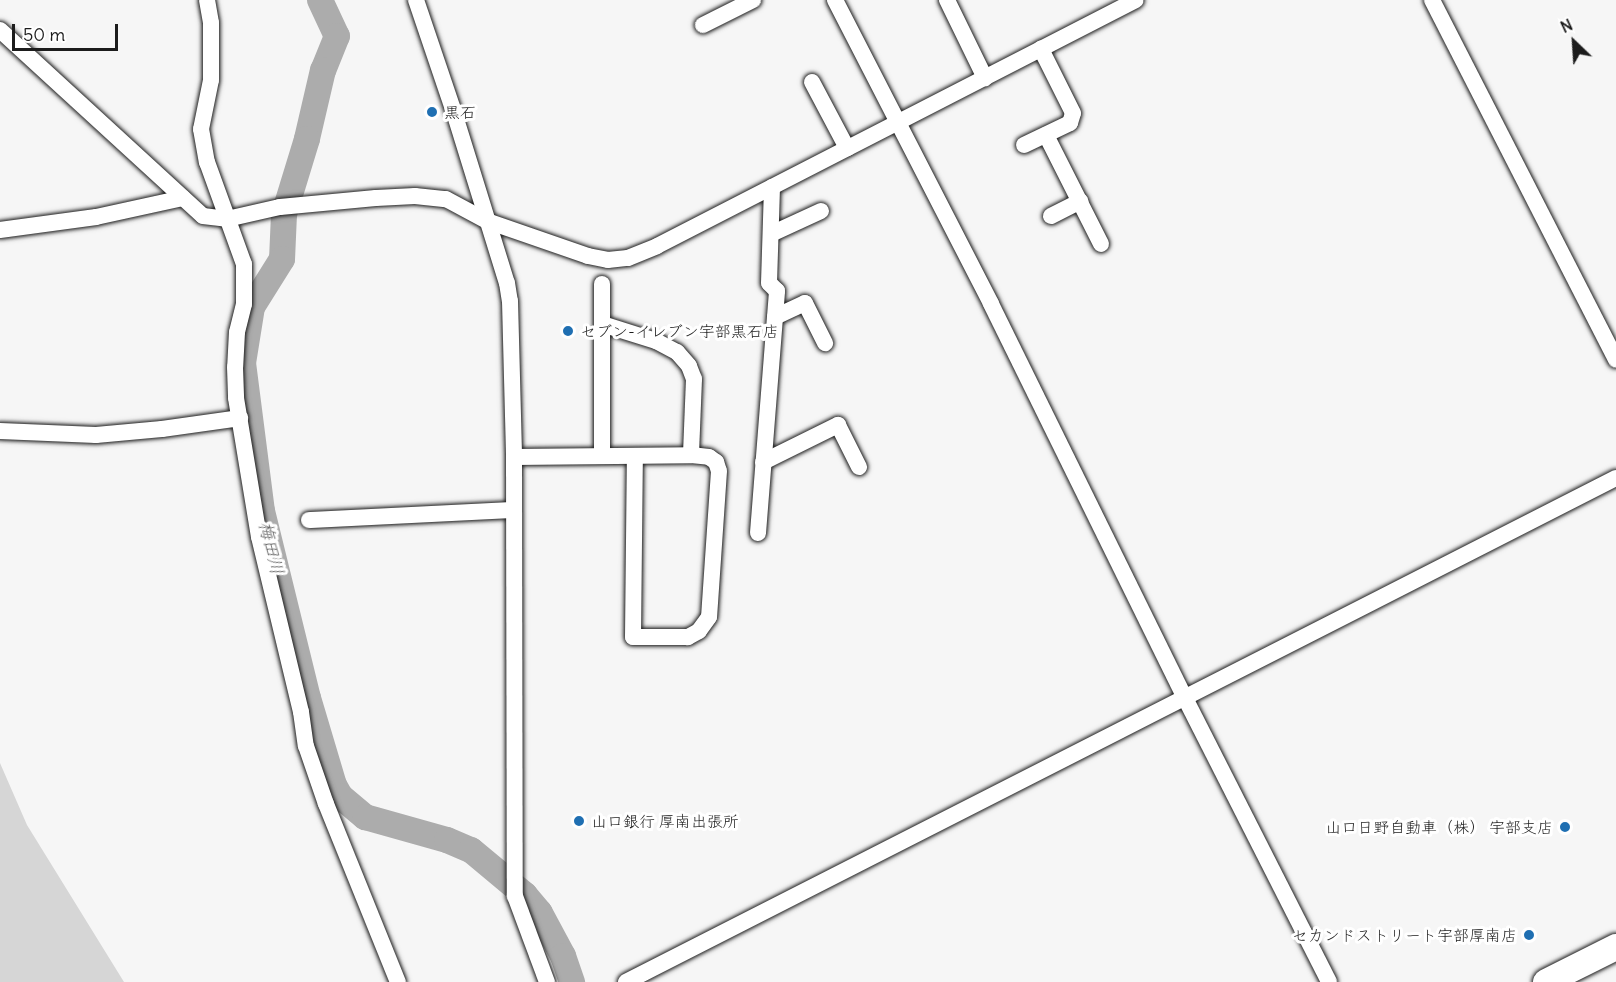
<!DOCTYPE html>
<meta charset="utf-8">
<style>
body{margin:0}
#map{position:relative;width:1616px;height:982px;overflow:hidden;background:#f6f6f6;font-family:Delius,"Klee One",sans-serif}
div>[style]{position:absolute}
.green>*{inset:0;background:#d6d6d6}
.river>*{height:26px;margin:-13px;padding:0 13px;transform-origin:13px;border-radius:13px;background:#acacac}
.roads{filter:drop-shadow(0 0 2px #1c1c1c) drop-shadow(0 0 2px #1c1c1c)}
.minor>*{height:16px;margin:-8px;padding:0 8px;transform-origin:8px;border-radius:8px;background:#fff}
.highway>*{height:26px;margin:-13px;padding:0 13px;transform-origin:13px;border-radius:13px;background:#fff}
.dots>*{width:16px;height:16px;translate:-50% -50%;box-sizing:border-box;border:3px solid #fff;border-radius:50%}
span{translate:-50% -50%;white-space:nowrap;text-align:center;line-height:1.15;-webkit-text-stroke:6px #fff;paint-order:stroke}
.poi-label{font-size:16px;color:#1c1c1c}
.left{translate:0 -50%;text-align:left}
.right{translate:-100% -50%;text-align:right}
.water-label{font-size:18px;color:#5d5d5d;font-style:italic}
.north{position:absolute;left:1544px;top:12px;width:60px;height:60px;-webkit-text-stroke:4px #fff;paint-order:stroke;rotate:335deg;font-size:16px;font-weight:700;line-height:24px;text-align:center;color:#1c1c1c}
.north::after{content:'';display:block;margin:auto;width:21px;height:27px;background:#1c1c1c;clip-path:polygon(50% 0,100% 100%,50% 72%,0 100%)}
.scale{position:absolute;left:12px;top:24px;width:106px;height:27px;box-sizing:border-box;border:3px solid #1c1c1c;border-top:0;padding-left:8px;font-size:18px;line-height:21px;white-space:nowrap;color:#1c1c1c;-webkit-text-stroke:4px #fff;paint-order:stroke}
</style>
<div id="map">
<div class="green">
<i style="clip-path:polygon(0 763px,27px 825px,124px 982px,0 982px)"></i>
</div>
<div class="river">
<i style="left:320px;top:0;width:40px;rotate:65deg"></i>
<i style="left:337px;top:36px;width:37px;rotate:112deg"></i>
<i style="left:323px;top:70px;width:71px;rotate:103.1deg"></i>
<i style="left:307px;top:139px;width:78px;rotate:107deg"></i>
<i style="left:284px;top:214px;width:45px;rotate:92.5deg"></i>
<i style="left:282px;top:259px;width:57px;rotate:122deg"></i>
<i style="left:252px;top:307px;width:57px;rotate:99.1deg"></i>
<i style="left:243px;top:363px;width:149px;rotate:82.7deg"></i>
<i style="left:262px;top:511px;width:193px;rotate:76.2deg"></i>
<i style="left:308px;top:698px;width:91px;rotate:73.4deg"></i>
<i style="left:334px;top:785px;width:13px;rotate:61deg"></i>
<i style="left:340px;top:796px;width:33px;rotate:40deg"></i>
<i style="left:365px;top:817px;width:85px;rotate:15.7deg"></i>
<i style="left:447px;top:840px;width:26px;rotate:23deg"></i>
<i style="left:471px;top:850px;width:70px;rotate:39.8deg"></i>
<i style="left:525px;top:895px;width:23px;rotate:50deg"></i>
<i style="left:540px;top:913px;width:49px;rotate:61.9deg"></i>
<i style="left:563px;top:956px;width:28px;rotate:71deg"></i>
</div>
<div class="roads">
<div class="minor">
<i style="left:207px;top:0;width:23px;rotate:80deg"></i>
<i style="left:211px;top:23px;width:57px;rotate:90deg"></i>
<i style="left:211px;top:80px;width:50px;rotate:101.5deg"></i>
<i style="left:201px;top:129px;width:34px;rotate:80deg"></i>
<i style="left:207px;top:162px;width:109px;rotate:70.1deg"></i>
<i style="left:244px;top:264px;width:40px;rotate:90deg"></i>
<i style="left:244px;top:304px;width:29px;rotate:104deg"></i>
<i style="left:237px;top:332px;width:35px;rotate:93deg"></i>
<i style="left:235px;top:367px;width:31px;rotate:88deg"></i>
<i style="left:236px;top:398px;width:141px;rotate:80.6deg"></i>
<i style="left:259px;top:537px;width:180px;rotate:76.5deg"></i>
<i style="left:301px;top:712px;width:34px;rotate:82deg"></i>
<i style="left:306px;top:746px;width:61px;rotate:71deg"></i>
<i style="left:326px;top:804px;width:192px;rotate:68deg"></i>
<i style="left:416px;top:0;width:115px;rotate:71.3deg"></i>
<i style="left:453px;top:109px;width:182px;rotate:72.8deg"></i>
<i style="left:507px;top:283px;width:18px;rotate:81deg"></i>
<i style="left:510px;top:301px;width:156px;rotate:88.5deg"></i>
<i style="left:514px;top:457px;width:439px;rotate:89.9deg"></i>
<i style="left:515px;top:896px;width:92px;rotate:69.6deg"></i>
<i style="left:835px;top:0;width:342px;rotate:62.8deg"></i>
<i style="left:991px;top:304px;width:439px;rotate:63.8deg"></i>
<i style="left:1185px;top:698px;width:318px;rotate:63.1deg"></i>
<i style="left:947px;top:0;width:87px;rotate:64deg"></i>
<i style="left:1432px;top:0;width:404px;rotate:62.9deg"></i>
<i style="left:703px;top:25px;width:56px;rotate:-26.6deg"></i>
<i style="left:0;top:30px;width:275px;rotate:42.5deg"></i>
<i style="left:203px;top:216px;width:24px;rotate:7deg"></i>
<i style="left:227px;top:219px;width:54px;rotate:-12.8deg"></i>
<i style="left:280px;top:207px;width:96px;rotate:-5.4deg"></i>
<i style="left:376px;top:198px;width:39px;rotate:-3deg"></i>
<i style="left:415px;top:196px;width:31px;rotate:6deg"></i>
<i style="left:446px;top:199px;width:47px;rotate:28.2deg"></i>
<i style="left:487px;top:221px;width:107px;rotate:19.1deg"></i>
<i style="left:588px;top:256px;width:20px;rotate:11deg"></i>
<i style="left:608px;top:260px;width:20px;rotate:-6deg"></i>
<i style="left:628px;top:258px;width:31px;rotate:-22deg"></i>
<i style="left:657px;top:246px;width:538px;rotate:-27.18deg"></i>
<i style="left:812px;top:82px;width:75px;rotate:62.1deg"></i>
<i style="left:1046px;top:135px;width:122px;rotate:63.2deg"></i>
<i style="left:1024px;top:145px;width:51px;rotate:-25.6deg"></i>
<i style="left:1070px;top:123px;width:10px;rotate:-73deg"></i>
<i style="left:1073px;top:113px;width:72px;rotate:-116.6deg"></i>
<i style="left:1051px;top:216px;width:33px;rotate:-27deg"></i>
<i style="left:0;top:230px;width:97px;rotate:-7.7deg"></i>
<i style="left:96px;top:217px;width:89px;rotate:-12.3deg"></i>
<i style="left:771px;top:234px;width:55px;rotate:-24.7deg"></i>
<i style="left:775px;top:317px;width:33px;rotate:-25deg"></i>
<i style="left:805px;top:303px;width:45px;rotate:63.4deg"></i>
<i style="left:602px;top:324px;width:57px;rotate:17.5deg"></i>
<i style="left:656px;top:341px;width:24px;rotate:28deg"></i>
<i style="left:677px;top:352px;width:18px;rotate:49deg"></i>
<i style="left:689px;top:366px;width:14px;rotate:69deg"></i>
<i style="left:694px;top:379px;width:76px;rotate:92.3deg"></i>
<i style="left:0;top:431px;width:96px;rotate:2.4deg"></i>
<i style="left:96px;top:435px;width:66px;rotate:-5.2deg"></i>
<i style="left:162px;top:429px;width:79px;rotate:-8deg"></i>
<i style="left:602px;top:456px;width:172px;rotate:-90deg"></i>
<i style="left:514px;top:457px;width:177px;rotate:-0.6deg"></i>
<i style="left:691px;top:455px;width:18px;rotate:6deg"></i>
<i style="left:709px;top:457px;width:9px;rotate:36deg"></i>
<i style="left:716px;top:462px;width:9px;rotate:72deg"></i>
<i style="left:719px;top:471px;width:146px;rotate:93.9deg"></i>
<i style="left:709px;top:617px;width:17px;rotate:126deg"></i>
<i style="left:699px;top:631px;width:13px;rotate:151deg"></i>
<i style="left:688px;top:637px;width:55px;rotate:180deg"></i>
<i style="left:633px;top:637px;width:181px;rotate:-89.4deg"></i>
<i style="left:763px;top:462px;width:84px;rotate:-26.3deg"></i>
<i style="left:838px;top:425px;width:47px;rotate:63.4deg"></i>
<i style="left:309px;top:520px;width:205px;rotate:-2.8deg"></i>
<i style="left:758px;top:533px;width:243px;rotate:-85.5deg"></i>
<i style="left:777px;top:291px;width:11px;rotate:-135deg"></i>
<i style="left:769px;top:283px;width:96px;rotate:-88.2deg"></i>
<i style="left:626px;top:982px;width:1111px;rotate:-26.98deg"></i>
</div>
<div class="highway">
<i style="left:1546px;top:982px;width:78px;rotate:-26.6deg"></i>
</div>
</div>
<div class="dots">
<i style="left:432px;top:112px;background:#1f6fb2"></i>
<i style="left:568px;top:331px;background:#1f6fb2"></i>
<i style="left:579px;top:821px;background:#1f6fb2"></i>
<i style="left:1565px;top:827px;background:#1f6fb2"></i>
<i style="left:1529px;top:935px;background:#1f6fb2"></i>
</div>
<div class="poi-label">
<span class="left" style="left:444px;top:112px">黒石</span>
<span class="left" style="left:580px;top:331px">セブン-イレブン宇部黒石店</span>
<span class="left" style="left:591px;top:821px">山口銀行 厚南出張所</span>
<span class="right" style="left:1553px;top:827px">山口日野自動車（株） 宇部支店</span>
<span class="right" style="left:1517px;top:935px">セカンドストリート宇部厚南店</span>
</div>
<div class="water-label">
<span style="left:271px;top:548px;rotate:76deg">梅田川</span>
</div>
<div class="north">N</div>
<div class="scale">50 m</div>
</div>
